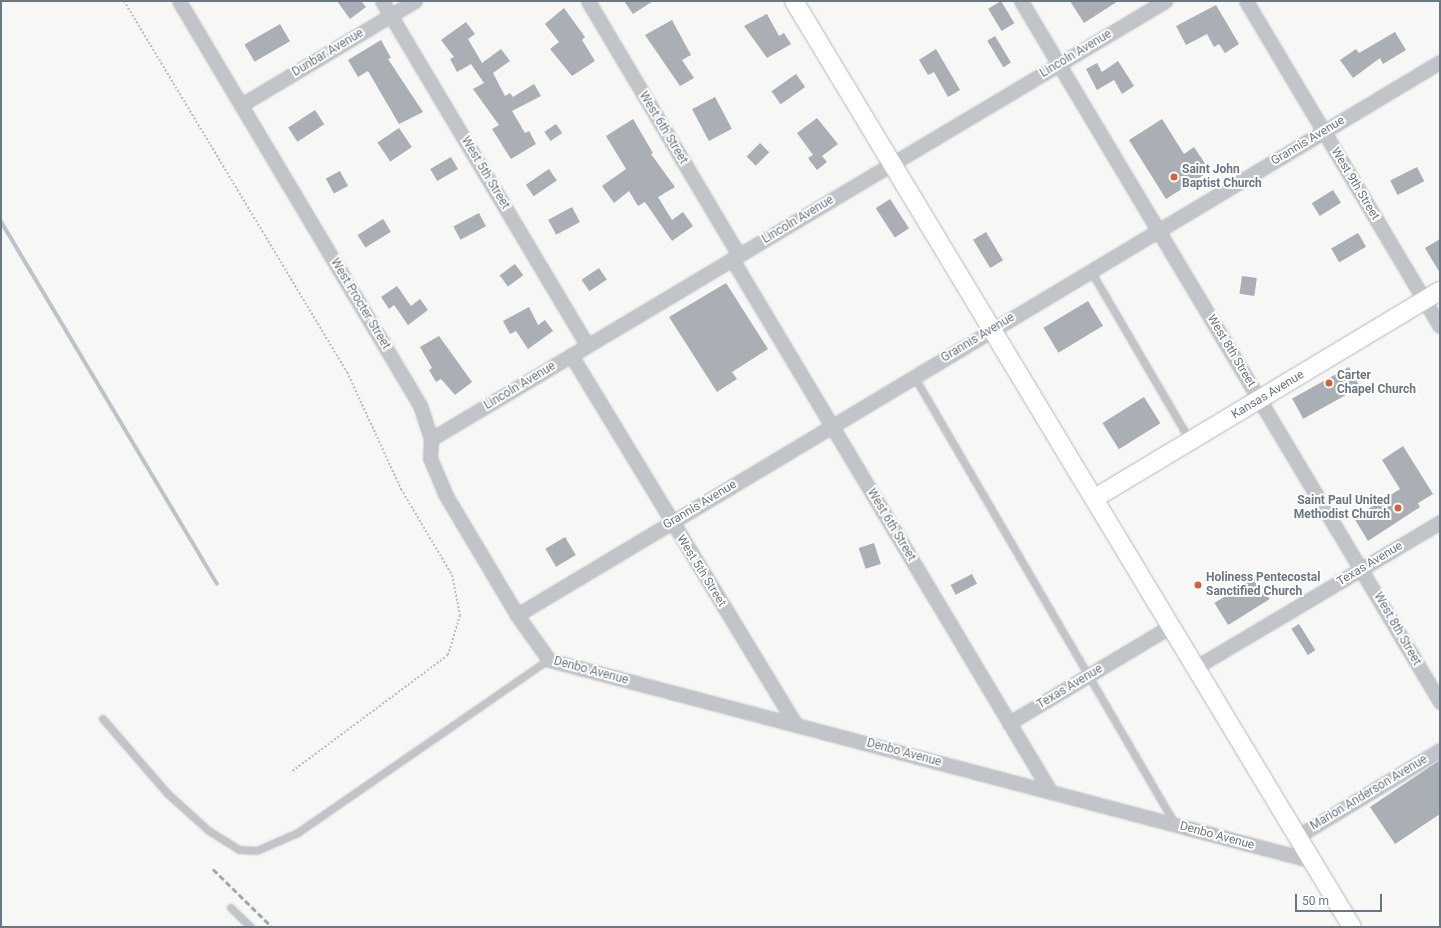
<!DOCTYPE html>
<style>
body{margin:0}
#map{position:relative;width:1441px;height:928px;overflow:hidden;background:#f7f7f5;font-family:Roboto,sans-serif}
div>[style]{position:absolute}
.stream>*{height:3.5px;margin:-1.75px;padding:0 1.75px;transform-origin:1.75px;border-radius:1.75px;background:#bbc4ca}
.building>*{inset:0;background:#a9afb5;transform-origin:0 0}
.path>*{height:2px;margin-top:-1px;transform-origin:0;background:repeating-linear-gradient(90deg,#bbbdc0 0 2px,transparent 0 4px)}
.roads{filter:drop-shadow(0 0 1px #b4b8bc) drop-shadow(0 0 1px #b4b8bc)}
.lane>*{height:6px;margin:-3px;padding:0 3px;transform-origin:3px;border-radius:3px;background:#c1c4c8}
.street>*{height:13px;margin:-6.5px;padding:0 6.5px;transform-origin:6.5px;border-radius:6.5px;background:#c1c4c8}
.secondary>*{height:18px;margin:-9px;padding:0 9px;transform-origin:9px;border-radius:9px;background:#fff}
.rail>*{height:3px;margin-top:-1.5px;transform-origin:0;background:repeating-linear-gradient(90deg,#a1a6ac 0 6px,transparent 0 9px)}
.dots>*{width:11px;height:11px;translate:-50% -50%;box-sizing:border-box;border:2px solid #fff;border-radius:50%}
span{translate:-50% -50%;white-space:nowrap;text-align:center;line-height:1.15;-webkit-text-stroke:4px #fff;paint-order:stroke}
.street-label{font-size:12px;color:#697683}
.poi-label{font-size:12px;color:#697683;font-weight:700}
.left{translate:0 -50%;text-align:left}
.right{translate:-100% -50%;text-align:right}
.frame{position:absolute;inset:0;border:2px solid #697683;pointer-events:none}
.scale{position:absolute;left:1295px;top:894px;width:87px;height:18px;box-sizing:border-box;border:2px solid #697683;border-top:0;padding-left:5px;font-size:12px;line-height:14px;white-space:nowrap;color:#697683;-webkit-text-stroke:3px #fff;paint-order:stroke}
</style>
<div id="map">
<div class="stream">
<i style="left:1px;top:221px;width:422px;rotate:59.2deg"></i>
</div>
<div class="building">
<i style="clip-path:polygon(337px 1px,361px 1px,366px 7px,350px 19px)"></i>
<i style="clip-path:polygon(624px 1px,653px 1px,633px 14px)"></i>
<i style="left:1001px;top:1px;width:26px;height:15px;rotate:59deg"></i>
<i style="clip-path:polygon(1070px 1px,1118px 1px,1084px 23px)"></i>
<i style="clip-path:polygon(1216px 5px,1239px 44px,1225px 53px,1219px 44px,1214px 47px,1207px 34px,1186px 45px,1176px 26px)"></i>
<i style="clip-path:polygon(564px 8px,585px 37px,582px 40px,595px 61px,572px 76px,550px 49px,559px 42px,545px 24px)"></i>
<i style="clip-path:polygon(767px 14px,779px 36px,784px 33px,791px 44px,767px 58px,744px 26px)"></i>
<i style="clip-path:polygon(672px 20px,691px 55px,682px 60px,694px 78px,680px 86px,645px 35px)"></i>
<i style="clip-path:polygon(466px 22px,475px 34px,468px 39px,482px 63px,501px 49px,510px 61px,493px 73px,505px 96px,510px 93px,513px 97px,534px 84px,541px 96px,512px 111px,525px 133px,529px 131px,536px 144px,511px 159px,492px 129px,499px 125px,473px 89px,484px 83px,471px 64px,457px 72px,450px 59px,454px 57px,441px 40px)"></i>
<i style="left:280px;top:24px;width:20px;height:41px;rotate:60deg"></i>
<i style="clip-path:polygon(1395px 32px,1406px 50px,1383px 64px,1380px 58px,1353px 78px,1340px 60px,1356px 49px,1359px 53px)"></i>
<i style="left:995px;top:36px;width:31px;height:9px;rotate:59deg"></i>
<i style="clip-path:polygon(381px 40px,391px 58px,388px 59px,423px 112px,399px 124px,368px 71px,358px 77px,348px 60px)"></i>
<i style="clip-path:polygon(936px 49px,960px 90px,948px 97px,934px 72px,928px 75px,919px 60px)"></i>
<i style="clip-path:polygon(1118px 61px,1134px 86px,1122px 94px,1114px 80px,1097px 90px,1086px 69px,1097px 63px,1102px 72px)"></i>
<i style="left:796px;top:74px;width:16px;height:30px;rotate:55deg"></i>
<i style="left:715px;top:97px;width:36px;height:26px;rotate:62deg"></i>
<i style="left:315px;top:110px;width:17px;height:32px;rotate:57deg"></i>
<i style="clip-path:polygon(817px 118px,838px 144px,822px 156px,827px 162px,817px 170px,808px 158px,813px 155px,797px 133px)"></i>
<i style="clip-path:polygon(633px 119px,653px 153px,651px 154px,675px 187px,658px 197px,672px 220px,683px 212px,693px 226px,672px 241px,645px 202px,638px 206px,629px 191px,614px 203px,602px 186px,626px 169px,606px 136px)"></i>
<i style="clip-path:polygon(1162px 119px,1184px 154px,1194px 147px,1210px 171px,1166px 199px,1129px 140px)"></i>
<i style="left:556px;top:124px;width:11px;height:14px;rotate:56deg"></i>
<i style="left:399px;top:128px;width:23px;height:26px;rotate:56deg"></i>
<i style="left:760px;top:143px;width:13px;height:19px;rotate:45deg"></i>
<i style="left:451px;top:157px;width:14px;height:24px;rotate:60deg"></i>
<i style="left:1417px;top:167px;width:16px;height:30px;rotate:63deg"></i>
<i style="left:549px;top:169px;width:14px;height:28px;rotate:56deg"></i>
<i style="left:340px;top:171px;width:17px;height:16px;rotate:62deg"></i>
<i style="left:1333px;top:190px;width:15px;height:25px;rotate:58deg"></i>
<i style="left:890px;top:199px;width:35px;height:17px;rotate:57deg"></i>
<i style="left:572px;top:207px;width:17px;height:27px;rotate:62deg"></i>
<i style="left:479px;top:213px;width:15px;height:29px;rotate:62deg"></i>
<i style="left:383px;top:219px;width:15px;height:30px;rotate:58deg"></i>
<i style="left:986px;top:232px;width:33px;height:15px;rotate:59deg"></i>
<i style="left:1358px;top:233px;width:16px;height:31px;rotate:60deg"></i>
<i style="clip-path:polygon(1440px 239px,1440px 273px,1425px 248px)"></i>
<i style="left:515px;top:264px;width:14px;height:19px;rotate:54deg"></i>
<i style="left:599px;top:268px;width:14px;height:21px;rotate:56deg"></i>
<i style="left:1242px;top:276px;width:15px;height:18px;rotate:8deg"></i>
<i style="clip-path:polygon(726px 283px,768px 349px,732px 372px,737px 379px,717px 392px,669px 317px)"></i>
<i style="clip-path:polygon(397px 286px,411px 306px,420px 299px,428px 310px,408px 325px,394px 305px,389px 309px,381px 297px)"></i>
<i style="left:1088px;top:301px;width:29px;height:52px;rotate:59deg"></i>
<i style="clip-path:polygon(529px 307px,538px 325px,545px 320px,553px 331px,528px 349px,516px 331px,510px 334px,503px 321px)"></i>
<i style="clip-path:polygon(439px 336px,472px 382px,455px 395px,441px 379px,436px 382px,429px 370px,432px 368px,420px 347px)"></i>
<i style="left:1349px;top:367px;width:23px;height:65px;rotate:61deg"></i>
<i style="left:1144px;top:397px;width:31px;height:49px;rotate:58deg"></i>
<i style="clip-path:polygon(1403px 446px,1433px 494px,1418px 503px,1420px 507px,1368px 541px,1354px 518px,1400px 489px,1382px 460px)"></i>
<i style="left:565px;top:537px;width:21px;height:23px;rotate:59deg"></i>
<i style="left:874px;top:543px;width:22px;height:16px;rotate:72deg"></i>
<i style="left:972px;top:574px;width:11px;height:24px;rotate:63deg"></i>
<i style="left:1256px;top:577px;width:26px;height:49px;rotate:58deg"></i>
<i style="left:1299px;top:624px;width:31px;height:9px;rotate:58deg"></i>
<i style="clip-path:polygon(1440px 760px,1440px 814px,1395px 844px,1370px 807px)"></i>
</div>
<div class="path">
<i style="left:124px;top:1px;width:433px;rotate:59deg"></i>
<i style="left:347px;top:372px;width:129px;rotate:65.2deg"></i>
<i style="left:401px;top:489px;width:100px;rotate:59.3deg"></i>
<i style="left:452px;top:575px;width:41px;rotate:78.7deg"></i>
<i style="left:460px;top:615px;width:42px;rotate:106.7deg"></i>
<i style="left:448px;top:655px;width:196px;rotate:143.3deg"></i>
</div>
<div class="roads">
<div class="lane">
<i style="left:1091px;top:271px;width:194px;rotate:59.7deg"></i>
<i style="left:914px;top:376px;width:516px;rotate:59.76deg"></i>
<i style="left:103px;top:719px;width:99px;rotate:49.1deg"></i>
<i style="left:168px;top:794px;width:55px;rotate:42.1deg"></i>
<i style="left:209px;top:831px;width:36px;rotate:32deg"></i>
<i style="left:239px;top:850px;width:18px;rotate:3deg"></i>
<i style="left:257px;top:851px;width:45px;rotate:-23.7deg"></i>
<i style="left:298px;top:833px;width:305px;rotate:-34.6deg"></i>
<i style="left:231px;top:908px;width:28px;rotate:44deg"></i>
</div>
<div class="street">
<i style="left:179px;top:1px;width:470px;rotate:59.2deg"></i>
<i style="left:420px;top:405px;width:36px;rotate:72deg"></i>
<i style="left:431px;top:439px;width:19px;rotate:93deg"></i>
<i style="left:430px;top:458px;width:39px;rotate:67deg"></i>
<i style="left:445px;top:494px;width:141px;rotate:59.2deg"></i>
<i style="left:517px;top:615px;width:55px;rotate:54.6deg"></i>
<i style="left:549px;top:660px;width:790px;rotate:14.74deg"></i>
<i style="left:382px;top:1px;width:400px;rotate:59.2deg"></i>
<i style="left:588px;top:1px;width:295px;rotate:59.3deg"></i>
<i style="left:1021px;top:1px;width:817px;rotate:59.13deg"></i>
<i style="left:1246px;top:1px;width:378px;rotate:59.2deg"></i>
<i style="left:241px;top:105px;width:203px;rotate:-30.9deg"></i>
<i style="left:732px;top:259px;width:620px;rotate:59.13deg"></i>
<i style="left:571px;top:355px;width:431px;rotate:58.7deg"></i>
<i style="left:431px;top:439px;width:855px;rotate:-30.83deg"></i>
<i style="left:517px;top:615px;width:1076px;rotate:-30.93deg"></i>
<i style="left:1196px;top:667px;width:284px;rotate:-30.7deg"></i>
<i style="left:1009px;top:723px;width:189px;rotate:-30.9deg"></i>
<i style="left:1298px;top:836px;width:166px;rotate:-31.2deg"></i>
</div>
<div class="secondary">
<i style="left:794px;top:1px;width:1081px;rotate:58.93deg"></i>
<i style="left:1095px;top:498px;width:402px;rotate:-31deg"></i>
</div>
</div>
<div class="rail">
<i style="left:213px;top:869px;width:83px;rotate:44.5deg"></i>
</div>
<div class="dots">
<i style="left:1174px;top:177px;background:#d56136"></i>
<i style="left:1329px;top:383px;background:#d56136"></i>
<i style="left:1398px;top:508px;background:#d56136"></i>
<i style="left:1198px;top:585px;background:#d56136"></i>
</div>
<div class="street-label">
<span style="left:328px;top:53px;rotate:-31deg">Dunbar Avenue</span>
<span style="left:1076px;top:54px;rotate:-31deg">Lincoln Avenue</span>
<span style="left:663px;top:128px;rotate:59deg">West 6th Street</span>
<span style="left:1308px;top:141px;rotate:-31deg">Grannis Avenue</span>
<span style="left:485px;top:173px;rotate:59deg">West 5th Street</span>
<span style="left:1355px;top:184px;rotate:59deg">West 9th Street</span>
<span style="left:798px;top:220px;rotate:-31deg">Lincoln Avenue</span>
<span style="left:360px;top:304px;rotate:59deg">West Procter Street</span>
<span style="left:978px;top:338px;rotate:-31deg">Grannis Avenue</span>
<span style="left:1231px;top:351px;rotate:59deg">West 8th Street</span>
<span style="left:520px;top:386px;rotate:-31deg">Lincoln Avenue</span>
<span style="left:1268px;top:395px;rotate:-31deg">Kansas Avenue</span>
<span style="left:700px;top:505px;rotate:-31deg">Grannis Avenue</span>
<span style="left:891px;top:525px;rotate:59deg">West 6th Street</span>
<span style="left:1370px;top:564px;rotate:-31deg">Texas Avenue</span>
<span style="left:701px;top:571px;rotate:58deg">West 5th Street</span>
<span style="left:1397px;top:629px;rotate:60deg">West 8th Street</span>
<span style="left:591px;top:671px;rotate:15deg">Denbo Avenue</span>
<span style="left:1070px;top:687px;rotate:-31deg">Texas Avenue</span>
<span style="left:904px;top:753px;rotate:15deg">Denbo Avenue</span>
<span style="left:1369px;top:793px;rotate:-31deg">Marion Anderson Avenue</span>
<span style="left:1217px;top:836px;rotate:15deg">Denbo Avenue</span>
</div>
<div class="poi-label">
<span class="left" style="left:1182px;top:177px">Saint John<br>Baptist Church</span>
<span class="left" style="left:1337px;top:383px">Carter<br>Chapel Church</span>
<span class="right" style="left:1390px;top:508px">Saint Paul United<br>Methodist Church</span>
<span class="left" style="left:1206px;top:585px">Holiness Pentecostal<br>Sanctified Church</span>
</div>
<div class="frame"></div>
<div class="scale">50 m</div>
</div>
